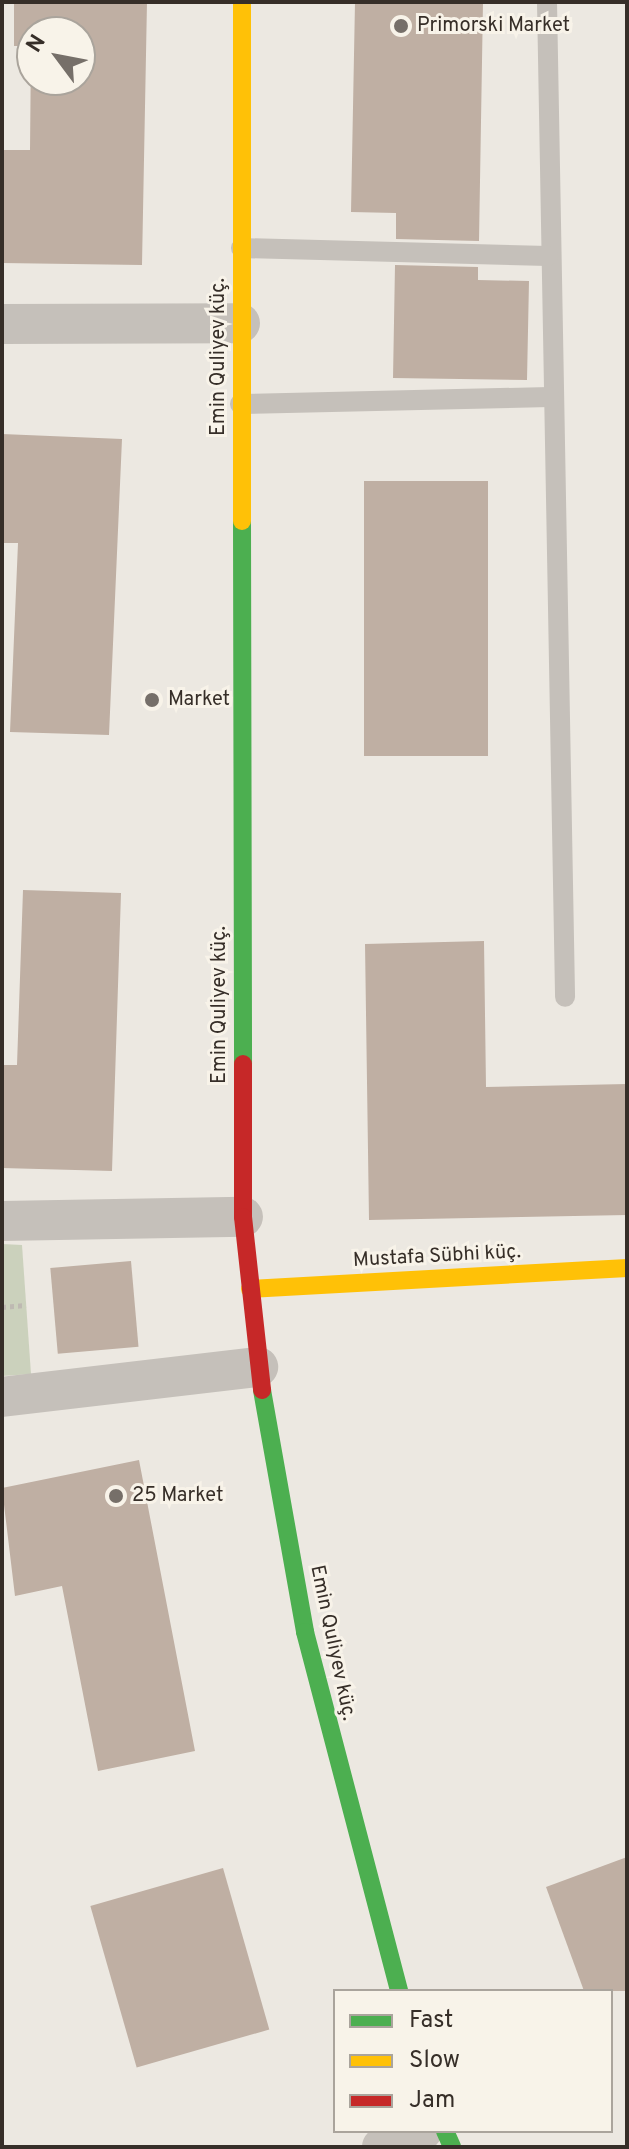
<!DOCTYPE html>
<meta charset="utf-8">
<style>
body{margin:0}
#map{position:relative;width:629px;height:2149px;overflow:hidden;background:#ece8e1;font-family:Overpass,sans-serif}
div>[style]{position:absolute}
.green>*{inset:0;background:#cbd1bc}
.building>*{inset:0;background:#bfafa3;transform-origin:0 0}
.path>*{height:5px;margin-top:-2.5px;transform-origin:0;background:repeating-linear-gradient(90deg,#beb9b2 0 4px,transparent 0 8px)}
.lane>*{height:20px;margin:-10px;padding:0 10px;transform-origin:10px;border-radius:10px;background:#c5c0ba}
.street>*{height:40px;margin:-20px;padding:0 20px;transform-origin:20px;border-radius:20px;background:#c5c0ba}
.fast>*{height:18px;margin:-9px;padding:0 9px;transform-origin:9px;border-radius:9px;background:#4caf50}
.slow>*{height:18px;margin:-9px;padding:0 9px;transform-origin:9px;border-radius:9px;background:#ffc107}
.jam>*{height:18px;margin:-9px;padding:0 9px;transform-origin:9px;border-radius:9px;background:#c62828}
.dots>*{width:22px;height:22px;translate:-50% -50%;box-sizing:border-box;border:4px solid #f8f3e9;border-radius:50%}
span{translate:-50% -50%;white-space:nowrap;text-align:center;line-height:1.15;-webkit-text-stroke:6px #f8f3e9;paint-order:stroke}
.poi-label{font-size:20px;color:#362e28}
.left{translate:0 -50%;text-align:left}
.street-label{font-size:20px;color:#362e28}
.frame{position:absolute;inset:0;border:4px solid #362e28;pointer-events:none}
.legend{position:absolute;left:333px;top:1989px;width:280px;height:144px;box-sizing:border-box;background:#f8f3e9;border:2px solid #aaa49c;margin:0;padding:10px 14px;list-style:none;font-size:24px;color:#362e28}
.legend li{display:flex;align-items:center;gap:16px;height:40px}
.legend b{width:40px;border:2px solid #aaa49c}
.north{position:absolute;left:16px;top:16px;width:80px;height:80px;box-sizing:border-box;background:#f8f3e9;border:2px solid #aaa49c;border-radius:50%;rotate:302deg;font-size:22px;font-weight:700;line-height:32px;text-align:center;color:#362e28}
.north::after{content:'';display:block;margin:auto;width:28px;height:36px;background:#766f69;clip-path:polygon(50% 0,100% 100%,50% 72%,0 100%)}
</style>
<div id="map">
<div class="green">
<i style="clip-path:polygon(2px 1244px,22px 1245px,31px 1374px,2px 1376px)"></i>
</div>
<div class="building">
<i style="clip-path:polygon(evenodd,14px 2px,147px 2px,142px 265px,2px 263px,2px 150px,30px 150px,31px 46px,14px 46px,14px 2px,32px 32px,80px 32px,80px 80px,32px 80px,32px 32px)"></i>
<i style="clip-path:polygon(355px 2px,483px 2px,479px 241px,396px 239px,396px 213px,351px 212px)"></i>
<i style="clip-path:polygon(395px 265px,478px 267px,478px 280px,529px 281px,527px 380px,393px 378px)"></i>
<i style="clip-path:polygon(2px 434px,122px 439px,109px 735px,10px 732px,18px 543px,2px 543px)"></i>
<i style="left:364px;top:481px;width:124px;height:275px"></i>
<i style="clip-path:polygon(23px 890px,121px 893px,112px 1171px,2px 1168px,2px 1065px,17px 1065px)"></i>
<i style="clip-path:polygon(484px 941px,486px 1087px,627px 1084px,627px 1215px,369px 1220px,365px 944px)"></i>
<i style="left:131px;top:1261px;width:86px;height:81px;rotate:85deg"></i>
<i style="clip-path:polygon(139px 1460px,195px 1751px,98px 1771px,62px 1586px,15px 1596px,2px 1488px)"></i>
<i style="clip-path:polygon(627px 1857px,627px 1991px,584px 1991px,546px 1887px)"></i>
<i style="left:223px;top:1868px;width:168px;height:138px;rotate:74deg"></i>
</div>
<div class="path">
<i style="left:2px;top:1307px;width:24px;rotate:-5deg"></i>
</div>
<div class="lane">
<i style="left:547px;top:2px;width:995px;rotate:88.96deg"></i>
<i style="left:241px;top:248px;width:307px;rotate:1.5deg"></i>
<i style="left:240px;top:404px;width:310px;rotate:-1.3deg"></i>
</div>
<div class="street">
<i style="left:2px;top:324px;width:238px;rotate:-0.2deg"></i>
<i style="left:2px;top:1221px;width:241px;rotate:-1deg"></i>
<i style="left:2px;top:1397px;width:258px;rotate:-6.7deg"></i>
<i style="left:382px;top:2147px;width:43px;rotate:-21.8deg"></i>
</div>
<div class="fast">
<i style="left:242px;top:521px;width:543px;rotate:89.89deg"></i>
<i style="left:262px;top:1390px;width:246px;rotate:79.9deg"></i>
<i style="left:305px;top:1632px;width:371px;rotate:75.3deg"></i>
<i style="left:445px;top:2131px;width:17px;rotate:66deg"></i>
</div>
<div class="slow">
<i style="left:242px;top:2px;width:519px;rotate:90deg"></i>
<i style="left:250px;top:1289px;width:378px;rotate:-3.2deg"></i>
</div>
<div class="jam">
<i style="left:243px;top:1064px;width:153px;rotate:90deg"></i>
<i style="left:243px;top:1217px;width:174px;rotate:83.7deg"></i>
</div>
<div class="dots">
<i style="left:401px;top:26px;background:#766f69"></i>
<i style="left:152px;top:700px;background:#766f69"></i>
<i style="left:116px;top:1496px;background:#766f69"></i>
</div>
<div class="poi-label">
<span class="left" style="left:417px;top:26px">Primorski Market</span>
<span class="left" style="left:168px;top:700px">Market</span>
<span class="left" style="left:132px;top:1496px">25 Market</span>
</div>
<div class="street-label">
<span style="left:219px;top:357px;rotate:-90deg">Emin Quliyev küç.</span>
<span style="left:220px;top:1005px;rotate:-90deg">Emin Quliyev küç.</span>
<span style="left:437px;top:1257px;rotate:-3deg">Mustafa Sübhi küç.</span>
<span style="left:332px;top:1643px;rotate:78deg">Emin Quliyev küç.</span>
</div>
<div class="frame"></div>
<ul class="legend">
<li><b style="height:10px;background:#4caf50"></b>Fast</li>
<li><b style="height:10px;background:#ffc107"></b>Slow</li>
<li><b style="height:10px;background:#c62828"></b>Jam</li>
</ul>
<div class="north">N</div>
</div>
